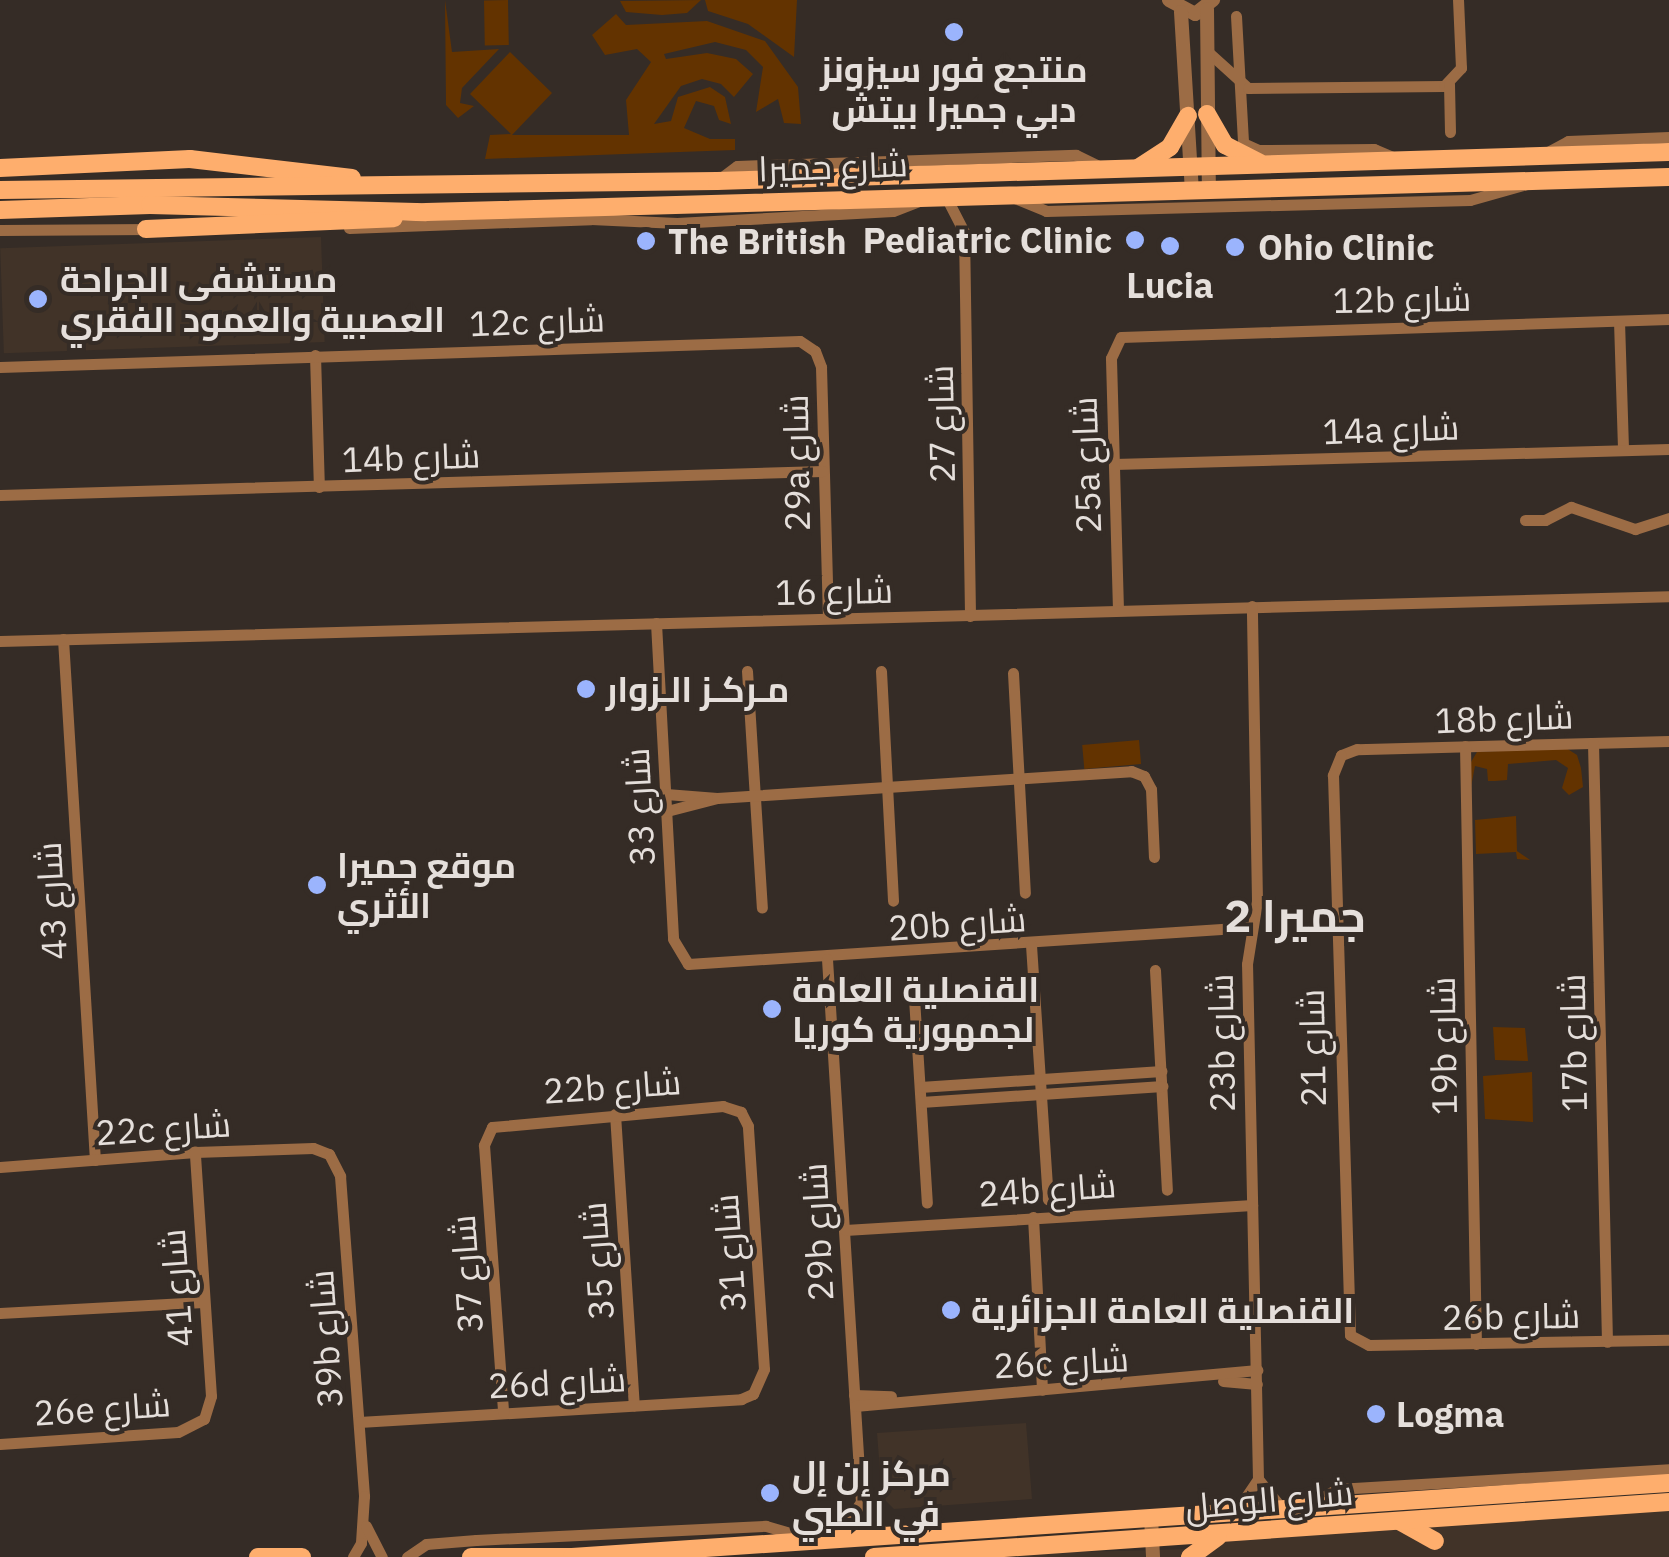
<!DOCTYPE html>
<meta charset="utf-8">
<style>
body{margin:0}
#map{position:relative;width:1669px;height:1557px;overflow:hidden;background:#352c26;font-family:"IBM Plex Sans",Cairo,sans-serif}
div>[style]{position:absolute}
.built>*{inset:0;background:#413328;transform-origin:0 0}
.green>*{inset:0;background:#633300;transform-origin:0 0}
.minor>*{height:11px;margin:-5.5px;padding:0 5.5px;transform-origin:5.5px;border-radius:5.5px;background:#9c6c45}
.tertiary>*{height:14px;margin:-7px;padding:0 7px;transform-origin:7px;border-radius:7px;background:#9c6c45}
.primary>*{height:18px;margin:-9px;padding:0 9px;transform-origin:9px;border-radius:9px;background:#feae6d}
.dots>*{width:28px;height:28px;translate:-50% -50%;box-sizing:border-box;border:5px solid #352c26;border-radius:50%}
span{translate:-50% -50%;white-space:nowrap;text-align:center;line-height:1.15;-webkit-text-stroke:8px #352c26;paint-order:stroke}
.poi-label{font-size:35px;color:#e5dfdb;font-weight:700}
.right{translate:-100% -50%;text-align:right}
.left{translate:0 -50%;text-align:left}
.street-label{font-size:35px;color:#e5dfdb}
.district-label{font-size:45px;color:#e5dfdb;font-weight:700}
</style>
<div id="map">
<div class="built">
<i style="left:321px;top:237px;width:105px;height:321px;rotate:88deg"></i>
<i style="clip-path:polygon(1026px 1423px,1032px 1499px,894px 1509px,882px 1497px,877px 1433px)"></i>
<i style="clip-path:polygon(1669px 1503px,1669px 1557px,882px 1557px,1195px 1549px,1226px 1533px)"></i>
</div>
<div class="green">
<i style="clip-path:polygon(445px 0,452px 52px,499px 49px,462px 88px,460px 103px,474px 106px,458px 118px,446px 105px)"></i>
<i style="left:508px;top:0;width:45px;height:24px;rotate:89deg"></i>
<i style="clip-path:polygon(701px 0,687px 13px,662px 15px,626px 12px,620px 1px)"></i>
<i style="clip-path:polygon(705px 0,797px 0,794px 57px,748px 24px,708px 11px)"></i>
<i style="clip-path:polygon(616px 14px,626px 25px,707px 21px,765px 41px,798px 87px,801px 124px,784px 123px,778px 99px,756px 112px,763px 67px,746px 50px,715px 42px,664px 54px,666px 59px,707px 53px,736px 59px,753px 74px,734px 97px,721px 84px,702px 79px,681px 86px,654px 124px,671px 121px,678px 97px,710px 87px,725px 97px,731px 124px,719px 120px,714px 106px,696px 101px,684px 128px,710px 139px,735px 139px,735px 150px,485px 159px,490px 135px,511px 134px,470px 94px,510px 52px,552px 93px,512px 135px,629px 135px,626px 100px,651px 62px,637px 49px,605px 55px,592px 35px)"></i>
<i style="left:1139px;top:740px;width:24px;height:57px;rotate:85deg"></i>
<i style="clip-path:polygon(1566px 748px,1577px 755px,1581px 768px,1583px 787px,1569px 795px,1562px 788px,1568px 768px,1556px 760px,1508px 764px,1507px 780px,1495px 781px,1488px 781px,1487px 769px,1475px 766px,1471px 787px,1468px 767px,1477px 752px)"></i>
<i style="clip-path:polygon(1516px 816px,1517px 851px,1530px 860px,1517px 859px,1516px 852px,1476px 854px,1475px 820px)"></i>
<i style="clip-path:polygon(1493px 1027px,1525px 1028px,1528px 1061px,1495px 1060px)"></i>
<i style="clip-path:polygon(1532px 1072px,1533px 1122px,1485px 1119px,1483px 1076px)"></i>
</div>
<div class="minor">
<i style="left:1236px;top:16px;width:127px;rotate:86.8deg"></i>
<i style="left:1243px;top:143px;width:17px;rotate:24deg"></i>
<i style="left:1259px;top:150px;width:115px;rotate:-0.5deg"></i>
<i style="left:1374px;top:149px;width:23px;rotate:23deg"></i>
<i style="left:1207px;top:51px;width:55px;rotate:42.1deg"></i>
<i style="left:1248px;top:88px;width:196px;rotate:-0.6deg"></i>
<i style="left:1444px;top:86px;width:25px;rotate:-47deg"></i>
<i style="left:1461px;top:68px;width:68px;rotate:-92.5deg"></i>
<i style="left:1449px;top:84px;width:48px;rotate:88.8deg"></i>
<i style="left:1542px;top:155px;width:30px;rotate:-28deg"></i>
<i style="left:1568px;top:141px;width:101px;rotate:-2.3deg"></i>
<i style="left:717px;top:181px;width:25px;rotate:-37deg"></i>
<i style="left:737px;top:166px;width:339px;rotate:-1.9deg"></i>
<i style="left:1076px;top:155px;width:32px;rotate:26deg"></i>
<i style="left:945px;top:195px;width:42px;rotate:62.8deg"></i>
<i style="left:964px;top:232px;width:384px;rotate:89.1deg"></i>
<i style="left:1012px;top:197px;width:37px;rotate:22deg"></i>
<i style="left:1046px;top:211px;width:424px;rotate:-1.5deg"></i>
<i style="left:1470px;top:200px;width:59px;rotate:-15.7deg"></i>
<i style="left:349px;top:228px;width:242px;rotate:-2.1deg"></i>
<i style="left:591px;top:219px;width:86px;rotate:2.7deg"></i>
<i style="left:677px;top:223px;width:216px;rotate:-3.2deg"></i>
<i style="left:893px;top:211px;width:31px;rotate:-21deg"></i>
<i style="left:0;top:230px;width:151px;rotate:-0.4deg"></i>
<i style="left:1619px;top:321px;width:129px;rotate:88.2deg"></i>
<i style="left:315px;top:355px;width:132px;rotate:88.3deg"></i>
<i style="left:0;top:367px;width:800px;rotate:-1.86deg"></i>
<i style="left:800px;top:341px;width:18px;rotate:34deg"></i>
<i style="left:815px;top:351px;width:17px;rotate:69deg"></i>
<i style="left:821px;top:367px;width:251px;rotate:88.4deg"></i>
<i style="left:1114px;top:464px;width:555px;rotate:-1.55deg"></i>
<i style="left:0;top:495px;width:823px;rotate:-1.67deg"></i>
<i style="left:1525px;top:520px;width:20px"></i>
<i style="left:1545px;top:520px;width:29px;rotate:-27deg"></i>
<i style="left:1571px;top:507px;width:68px;rotate:19deg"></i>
<i style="left:1635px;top:529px;width:36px;rotate:-18deg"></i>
<i style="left:1118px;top:610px;width:252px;rotate:-91.6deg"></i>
<i style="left:1111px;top:358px;width:23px;rotate:-65deg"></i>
<i style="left:1121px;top:337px;width:548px;rotate:-1.88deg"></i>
<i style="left:656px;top:623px;width:316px;rotate:86.9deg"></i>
<i style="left:673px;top:939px;width:29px;rotate:59deg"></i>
<i style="left:688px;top:964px;width:565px;rotate:-3.75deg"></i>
<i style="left:63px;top:639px;width:522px;rotate:86.49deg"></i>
<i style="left:0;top:641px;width:1670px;rotate:-1.54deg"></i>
<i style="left:747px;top:671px;width:237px;rotate:86.4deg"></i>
<i style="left:881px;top:671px;width:230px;rotate:87deg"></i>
<i style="left:1013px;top:673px;width:220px;rotate:86.9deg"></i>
<i style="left:1669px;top:741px;width:312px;rotate:178.5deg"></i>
<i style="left:1357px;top:749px;width:17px;rotate:159deg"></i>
<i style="left:1341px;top:755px;width:22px;rotate:112deg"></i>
<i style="left:1333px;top:775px;width:560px;rotate:88.26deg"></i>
<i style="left:1350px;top:1335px;width:21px;rotate:28deg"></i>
<i style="left:1369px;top:1345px;width:300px;rotate:-1deg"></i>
<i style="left:1593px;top:743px;width:599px;rotate:88.66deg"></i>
<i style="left:1465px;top:746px;width:598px;rotate:88.95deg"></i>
<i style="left:666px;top:794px;width:51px;rotate:4.5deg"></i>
<i style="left:667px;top:811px;width:52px;rotate:-14.6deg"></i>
<i style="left:717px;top:798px;width:415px;rotate:-3.7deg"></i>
<i style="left:1131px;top:771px;width:14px;rotate:21deg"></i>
<i style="left:1144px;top:776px;width:15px;rotate:62deg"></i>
<i style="left:1151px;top:789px;width:68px;rotate:87.5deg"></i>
<i style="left:1031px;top:945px;width:255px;rotate:86.2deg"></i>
<i style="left:827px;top:959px;width:544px;rotate:86.42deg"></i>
<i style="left:861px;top:1502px;width:36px;rotate:54deg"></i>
<i style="left:1155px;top:970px;width:220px;rotate:86.9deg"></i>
<i style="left:913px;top:982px;width:221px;rotate:86.4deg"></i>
<i style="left:920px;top:1087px;width:242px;rotate:-3.8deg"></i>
<i style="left:921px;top:1102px;width:242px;rotate:-3.8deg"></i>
<i style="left:615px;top:1114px;width:292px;rotate:86.3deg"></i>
<i style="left:0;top:1167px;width:196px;rotate:-4.4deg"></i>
<i style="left:195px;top:1152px;width:118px;rotate:-1.9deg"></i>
<i style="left:313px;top:1148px;width:17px;rotate:21deg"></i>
<i style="left:329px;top:1154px;width:25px;rotate:63deg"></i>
<i style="left:340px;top:1176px;width:321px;rotate:85.7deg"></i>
<i style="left:364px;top:1496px;width:47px;rotate:93.7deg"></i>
<i style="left:361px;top:1543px;width:16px;rotate:120deg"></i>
<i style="left:1033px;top:1217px;width:173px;rotate:87deg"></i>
<i style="left:845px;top:1230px;width:408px;rotate:-3.5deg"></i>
<i style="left:0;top:1313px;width:204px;rotate:-3.1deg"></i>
<i style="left:1223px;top:1381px;width:34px;rotate:5deg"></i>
<i style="left:854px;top:1395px;width:37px;rotate:2deg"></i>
<i style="left:855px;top:1406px;width:404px;rotate:-5.1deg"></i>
<i style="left:359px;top:1422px;width:383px;rotate:-3.4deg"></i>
<i style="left:741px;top:1399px;width:13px;rotate:-23deg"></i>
<i style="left:753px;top:1394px;width:27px;rotate:-66deg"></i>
<i style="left:764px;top:1369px;width:244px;rotate:-93.8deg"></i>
<i style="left:748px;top:1126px;width:16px;rotate:-117deg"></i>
<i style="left:741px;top:1112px;width:19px;rotate:-162deg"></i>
<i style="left:723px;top:1106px;width:232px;rotate:174.8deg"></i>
<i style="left:492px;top:1127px;width:20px;rotate:114deg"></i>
<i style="left:484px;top:1145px;width:268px;rotate:85.9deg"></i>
<i style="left:0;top:1444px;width:178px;rotate:-3.9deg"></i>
<i style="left:178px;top:1432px;width:29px;rotate:-27deg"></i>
<i style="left:204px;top:1419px;width:24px;rotate:-73deg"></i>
<i style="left:211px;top:1396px;width:245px;rotate:-93.8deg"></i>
<i style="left:1258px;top:1479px;width:40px;rotate:51deg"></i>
<i style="left:1304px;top:1508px;width:38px;rotate:-30deg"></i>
<i style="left:1337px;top:1489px;width:333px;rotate:-3.4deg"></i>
<i style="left:1235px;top:1513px;width:41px;rotate:-55.9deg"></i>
<i style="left:1258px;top:1479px;width:515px;rotate:-91.22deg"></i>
<i style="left:1247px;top:964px;width:64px;rotate:-81deg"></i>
<i style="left:1257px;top:901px;width:295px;rotate:-91deg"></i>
<i style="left:366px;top:1526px;width:35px;rotate:63deg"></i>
<i style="left:838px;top:1535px;width:40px;rotate:-55.1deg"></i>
<i style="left:407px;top:1557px;width:23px;rotate:-34deg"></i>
<i style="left:426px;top:1544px;width:50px;rotate:-4.6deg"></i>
<i style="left:476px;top:1540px;width:290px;rotate:-2.8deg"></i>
<i style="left:766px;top:1526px;width:43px;rotate:16.3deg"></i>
</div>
<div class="tertiary">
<i style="left:1169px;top:0;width:30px;rotate:28deg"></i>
<i style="left:1195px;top:14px;width:23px;rotate:-38deg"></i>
<i style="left:1207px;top:9px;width:181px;rotate:89.4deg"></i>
<i style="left:1181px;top:12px;width:178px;rotate:86.5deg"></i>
<i style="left:1151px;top:1517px;width:40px;rotate:87.1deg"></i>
</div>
<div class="primary">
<i style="left:1207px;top:114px;width:36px;rotate:60deg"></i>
<i style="left:1225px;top:145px;width:39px;rotate:27deg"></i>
<i style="left:0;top:168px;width:190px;rotate:-2.7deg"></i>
<i style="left:190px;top:159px;width:163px;rotate:6.7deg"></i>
<i style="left:1138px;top:168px;width:38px;rotate:-33deg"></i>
<i style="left:1170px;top:147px;width:36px;rotate:-60deg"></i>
<i style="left:0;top:190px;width:717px;rotate:-0.72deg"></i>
<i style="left:717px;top:181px;width:952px;rotate:-1.74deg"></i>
<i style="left:0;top:210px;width:150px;rotate:-1.9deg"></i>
<i style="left:150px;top:205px;width:276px;rotate:1.5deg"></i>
<i style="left:426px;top:212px;width:1243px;rotate:-1.61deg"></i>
<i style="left:146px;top:229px;width:248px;rotate:-2.5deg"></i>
<i style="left:1399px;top:1521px;width:41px;rotate:29.1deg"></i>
<i style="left:258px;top:1557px;width:44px"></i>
<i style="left:471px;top:1557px;width:102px"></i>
<i style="left:572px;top:1557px;width:1099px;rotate:-3.86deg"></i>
<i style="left:874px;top:1557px;width:797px;rotate:-3.96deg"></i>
<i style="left:1190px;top:1557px;width:34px;rotate:-36deg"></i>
</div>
<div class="dots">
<i style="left:954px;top:32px;background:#9bb4fd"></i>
<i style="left:1135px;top:240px;background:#9bb4fd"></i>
<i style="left:646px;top:241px;background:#9bb4fd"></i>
<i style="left:1170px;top:246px;background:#9bb4fd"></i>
<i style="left:1235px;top:247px;background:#9bb4fd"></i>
<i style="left:38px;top:299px;background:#9bb4fd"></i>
<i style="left:586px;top:689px;background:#9bb4fd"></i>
<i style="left:317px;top:885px;background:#9bb4fd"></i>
<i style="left:772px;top:1009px;background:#9bb4fd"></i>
<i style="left:951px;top:1310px;background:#9bb4fd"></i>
<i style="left:1376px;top:1414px;background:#9bb4fd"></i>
<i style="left:770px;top:1493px;background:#9bb4fd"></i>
</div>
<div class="poi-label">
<span style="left:954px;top:89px">منتجع فور سيزونز<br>دبي جميرا بيتش</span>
<span class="right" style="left:1112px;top:240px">Pediatric Clinic</span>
<span class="left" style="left:668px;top:241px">The British</span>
<span class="left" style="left:1258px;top:247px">Ohio Clinic</span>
<span class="left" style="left:60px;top:299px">مستشفى الجراحة<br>العصبية والعمود الفقري</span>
<span style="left:1170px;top:285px">Lucia</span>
<span class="left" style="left:606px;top:689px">مـركـز الـزوار</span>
<span class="left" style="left:337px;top:885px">موقع جميرا<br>الأثري</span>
<span class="left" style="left:792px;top:1009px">القنصلية العامة<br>لجمهورية كوريا</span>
<span class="left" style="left:971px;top:1310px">القنصلية العامة الجزائرية</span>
<span class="left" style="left:1396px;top:1414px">Logma</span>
<span class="left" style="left:792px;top:1493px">مركز إن إل<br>في الطبي</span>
</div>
<div class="street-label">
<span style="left:833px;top:166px;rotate:-2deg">شارع جميرا</span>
<span style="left:1402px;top:299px;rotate:-1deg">12b شارع</span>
<span style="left:537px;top:321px;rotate:-2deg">12c شارع</span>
<span style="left:941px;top:424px;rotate:-91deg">شارع 27</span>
<span style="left:1391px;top:429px;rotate:-2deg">14a شارع</span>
<span style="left:411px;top:457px;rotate:-2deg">14b شارع</span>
<span style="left:796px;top:463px;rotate:-91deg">29a شارع</span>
<span style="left:1086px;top:465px;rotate:-92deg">25a شارع</span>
<span style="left:834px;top:591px;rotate:-1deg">شارع 16</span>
<span style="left:1504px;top:718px;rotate:-2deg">18b شارع</span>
<span style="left:639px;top:807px;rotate:-93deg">شارع 33</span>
<span style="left:51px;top:901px;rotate:-93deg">شارع 43</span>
<span style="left:957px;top:923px;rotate:-4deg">20b شارع</span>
<span style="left:1221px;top:1043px;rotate:-91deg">23b شارع</span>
<span style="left:1573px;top:1043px;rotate:-91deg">17b شارع</span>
<span style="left:1443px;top:1046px;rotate:-91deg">19b شارع</span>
<span style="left:1312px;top:1048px;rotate:-91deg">شارع 21</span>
<span style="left:612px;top:1086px;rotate:-4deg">22b شارع</span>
<span style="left:163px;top:1128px;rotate:-4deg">22c شارع</span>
<span style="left:1047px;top:1189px;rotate:-4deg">24b شارع</span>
<span style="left:817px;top:1232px;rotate:-93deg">29b شارع</span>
<span style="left:729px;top:1253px;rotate:-94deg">شارع 31</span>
<span style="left:597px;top:1261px;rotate:-94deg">شارع 35</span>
<span style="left:466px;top:1274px;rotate:-94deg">شارع 37</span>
<span style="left:176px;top:1288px;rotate:-94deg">شارع 41</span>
<span style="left:1511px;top:1316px;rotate:-1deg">26b شارع</span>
<span style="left:325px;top:1339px;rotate:-94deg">39b شارع</span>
<span style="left:1061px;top:1362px;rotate:-3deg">26c شارع</span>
<span style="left:557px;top:1382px;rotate:-3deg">26d شارع</span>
<span style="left:102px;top:1408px;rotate:-4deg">26e شارع</span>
<span style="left:1269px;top:1499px;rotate:-5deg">شارع الوصل</span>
</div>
<div class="district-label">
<span style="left:1295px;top:916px">جميرا 2</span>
</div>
</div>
